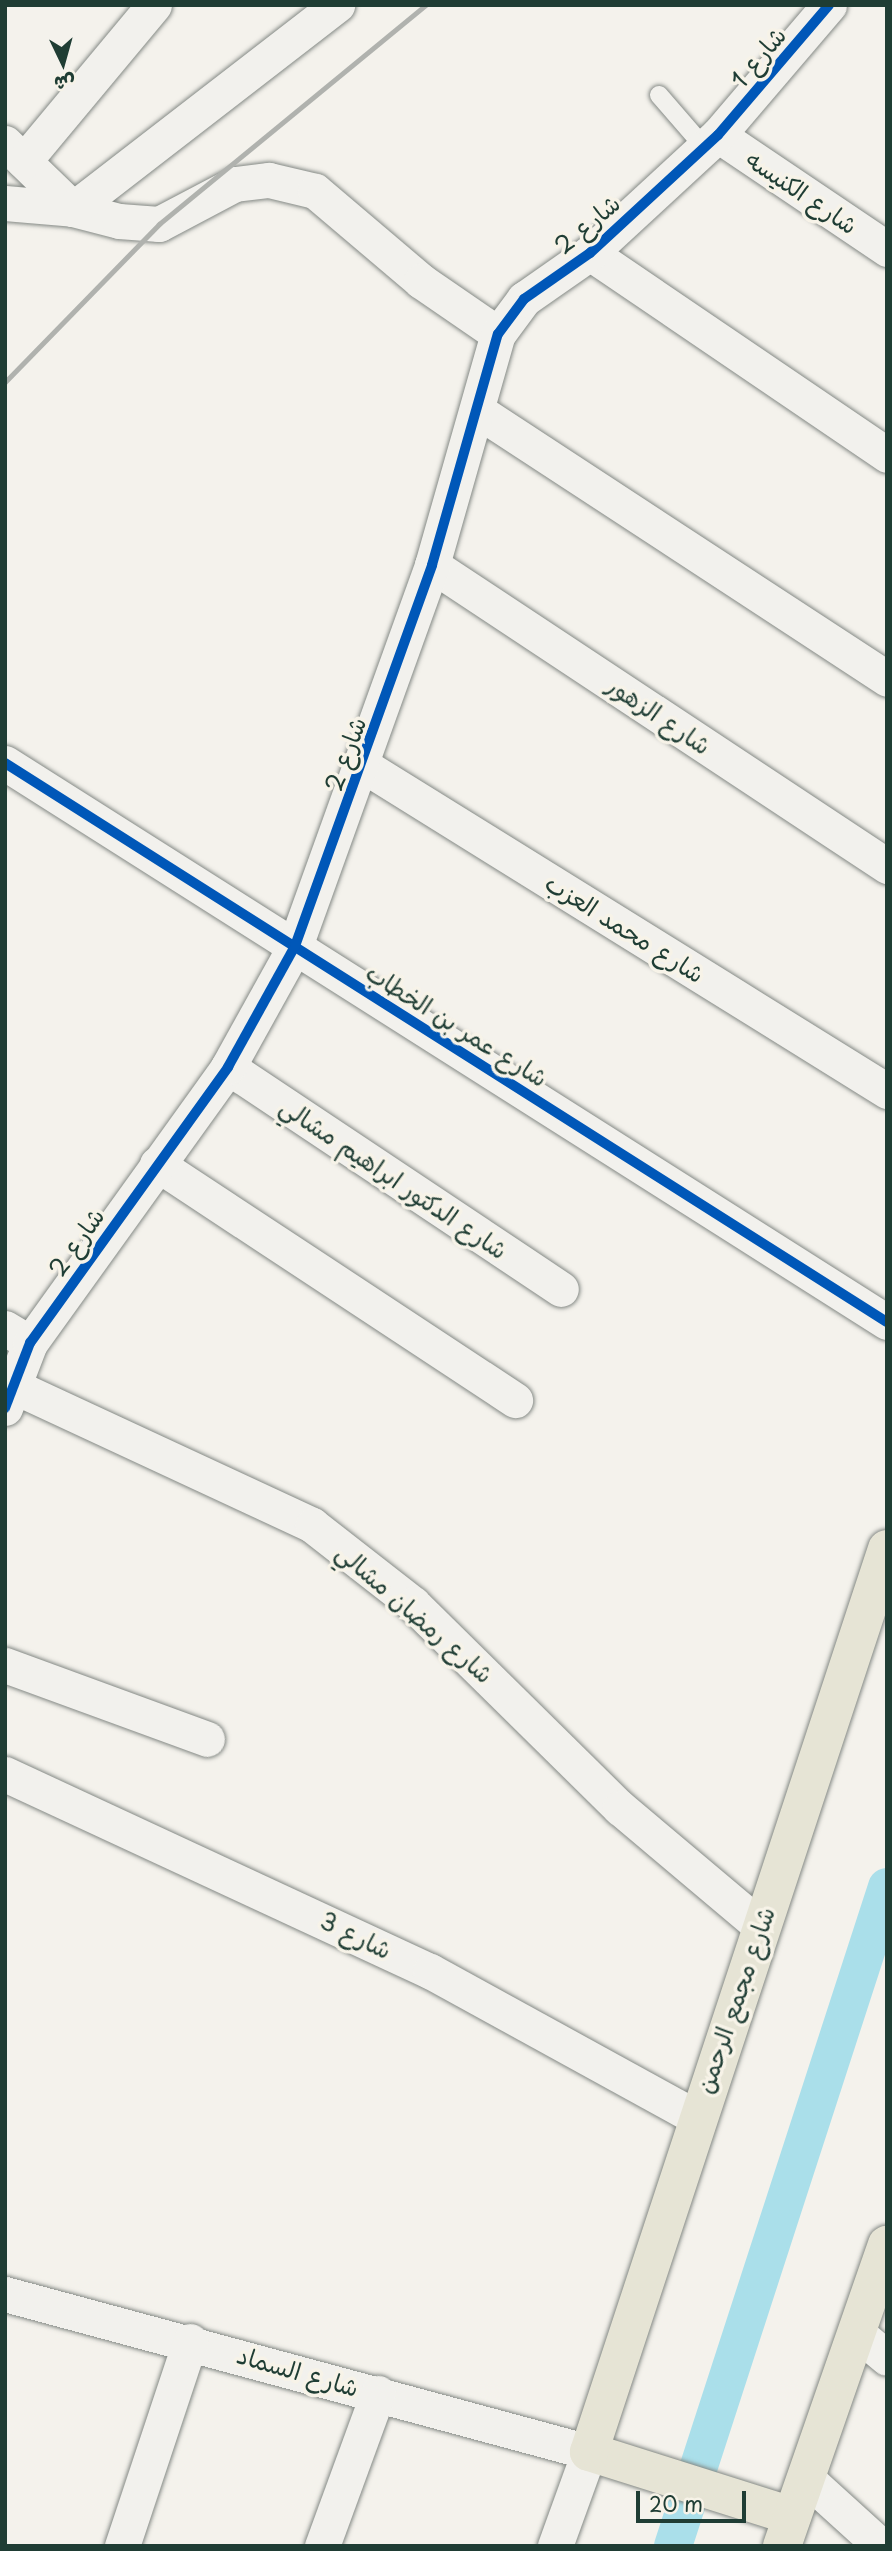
<!DOCTYPE html>
<meta charset="utf-8">
<style>
body{margin:0}
#map{position:relative;width:892px;height:2551px;overflow:hidden;background:#f4f2ec;font-family:"Playpen Sans","Playpen Sans Arabic",sans-serif}
div>[style]{position:absolute}
.canal>*{height:38px;margin:-19px;padding:0 19px;transform-origin:19px;border-radius:19px;background:#aadfea}
.roads{filter:drop-shadow(0 0 2px #848985) drop-shadow(0 0 2px #848985)}
.service>*{height:18px;margin:-9px;padding:0 9px;transform-origin:9px;border-radius:9px;background:#f2f1ed}
.minor>*{height:35px;margin:-17.5px;padding:0 17.5px;transform-origin:17.5px;border-radius:17.5px;background:#f2f1ed}
.primary>*{height:38px;margin:-19px;padding:0 19px;transform-origin:19px;border-radius:19px;background:#e6e4d5}
.rail>*{height:5px;margin:-2.5px;padding:0 2.5px;transform-origin:2.5px;border-radius:2.5px;background:#b0b2ae}
.cycleway>*{height:10px;margin:-5px;padding:0 5px;transform-origin:5px;border-radius:5px;background:#0057b8}
span{translate:-50% -50%;white-space:nowrap;text-align:center;line-height:1.15;-webkit-text-stroke:7px #f7f3e8;paint-order:stroke}
.street-label{font-size:24px;color:#1f3d34}
.frame{position:absolute;inset:0;border:7px solid #1f3d34;pointer-events:none}
.north{position:absolute;left:28px;top:28px;width:70px;height:70px;-webkit-text-stroke:5px #f7f3e8;paint-order:stroke;rotate:175deg;font-size:19px;font-weight:700;line-height:28px;text-align:center;color:#1f3d34}
.north::after{content:'';display:block;margin:auto;width:24px;height:32px;background:#1f3d34;clip-path:polygon(50% 0,100% 100%,50% 72%,0 100%)}
.scale{position:absolute;left:636px;top:2491px;width:110px;height:32px;box-sizing:border-box;border:4px solid #1f3d34;border-top:0;padding-left:9px;font-size:21px;line-height:24px;white-space:nowrap;color:#1f3d34;-webkit-text-stroke:5px #f7f3e8;paint-order:stroke}
</style>
<div id="map">
<div class="canal">
<i style="left:673px;top:2546px;width:693px;rotate:-72.01deg"></i>
</div>
<div class="roads">
<div class="service">
<i style="left:659px;top:95px;width:69px;rotate:49.1deg"></i>
</div>
<div class="minor">
<i style="left:718px;top:135px;width:204px;rotate:34deg"></i>
<i style="left:5px;top:143px;width:95px;rotate:44.1deg"></i>
<i style="left:73px;top:209px;width:48px;rotate:14.6deg"></i>
<i style="left:119px;top:221px;width:40px;rotate:4.3deg"></i>
<i style="left:159px;top:224px;width:86px;rotate:-27.8deg"></i>
<i style="left:235px;top:184px;width:34px;rotate:-7deg"></i>
<i style="left:269px;top:180px;width:47px;rotate:13.4deg"></i>
<i style="left:315px;top:191px;width:139px;rotate:40.3deg"></i>
<i style="left:421px;top:281px;width:93px;rotate:34.5deg"></i>
<i style="left:24px;top:161px;width:203px;rotate:-50.2deg"></i>
<i style="left:5px;top:203px;width:68px;rotate:5deg"></i>
<i style="left:73px;top:209px;width:334px;rotate:-37.7deg"></i>
<i style="left:590px;top:253px;width:359px;rotate:34.2deg"></i>
<i style="left:478px;top:411px;width:489px;rotate:33.2deg"></i>
<i style="left:432px;top:565px;width:546px;rotate:33.49deg"></i>
<i style="left:5px;top:763px;width:1044px;rotate:32.37deg"></i>
<i style="left:364px;top:766px;width:616px;rotate:31.86deg"></i>
<i style="left:228px;top:1067px;width:400px;rotate:33.7deg"></i>
<i style="left:157px;top:1164px;width:429px;rotate:33.4deg"></i>
<i style="left:5px;top:1328px;width:29px;rotate:31deg"></i>
<i style="left:11px;top:1385px;width:332px;rotate:24.9deg"></i>
<i style="left:312px;top:1525px;width:128px;rotate:38deg"></i>
<i style="left:413px;top:1604px;width:291px;rotate:44.6deg"></i>
<i style="left:620px;top:1808px;width:183px;rotate:40.1deg"></i>
<i style="left:5px;top:1408px;width:70px;rotate:-69deg"></i>
<i style="left:30px;top:1343px;width:340px;rotate:-54.3deg"></i>
<i style="left:228px;top:1067px;width:138px;rotate:-61deg"></i>
<i style="left:295px;top:946px;width:405px;rotate:-70.2deg"></i>
<i style="left:432px;top:565px;width:240px;rotate:-74.1deg"></i>
<i style="left:498px;top:334px;width:44px;rotate:-53.4deg"></i>
<i style="left:524px;top:299px;width:80px;rotate:-34.9deg"></i>
<i style="left:590px;top:253px;width:174px;rotate:-42.7deg"></i>
<i style="left:718px;top:135px;width:171px;rotate:-49.5deg"></i>
<i style="left:5px;top:1665px;width:215px;rotate:20.1deg"></i>
<i style="left:5px;top:1774px;width:468px;rotate:24.9deg"></i>
<i style="left:430px;top:1971px;width:303px;rotate:28.8deg"></i>
<i style="left:5px;top:2294px;width:605px;rotate:15.14deg"></i>
<i style="left:589px;top:2452px;width:100px;rotate:109.9deg"></i>
<i style="left:856px;top:2332px;width:40px;rotate:40deg"></i>
<i style="left:806px;top:2478px;width:101px;rotate:42.2deg"></i>
<i style="left:122px;top:2546px;width:216px;rotate:-71.6deg"></i>
<i style="left:322px;top:2546px;width:163px;rotate:-69.9deg"></i>
</div>
<div class="primary">
<i style="left:792px;top:2516px;width:213px;rotate:-162.5deg"></i>
<i style="left:589px;top:2452px;width:951px;rotate:-71.74deg"></i>
<i style="left:782px;top:2546px;width:319px;rotate:-70.8deg"></i>
</div>
</div>
<div class="rail">
<i style="left:5px;top:382px;width:221px;rotate:-45.7deg"></i>
<i style="left:159px;top:224px;width:345px;rotate:-39.4deg"></i>
</div>
<div class="cycleway">
<i style="left:5px;top:763px;width:1044px;rotate:32.37deg"></i>
<i style="left:5px;top:1408px;width:70px;rotate:-69deg"></i>
<i style="left:30px;top:1343px;width:340px;rotate:-54.3deg"></i>
<i style="left:228px;top:1067px;width:138px;rotate:-61deg"></i>
<i style="left:295px;top:946px;width:405px;rotate:-70.2deg"></i>
<i style="left:432px;top:565px;width:240px;rotate:-74.1deg"></i>
<i style="left:498px;top:334px;width:44px;rotate:-53.4deg"></i>
<i style="left:524px;top:299px;width:80px;rotate:-34.9deg"></i>
<i style="left:590px;top:253px;width:174px;rotate:-42.7deg"></i>
<i style="left:718px;top:135px;width:171px;rotate:-49.5deg"></i>
</div>
<div class="street-label">
<span style="left:758px;top:57px;rotate:-50deg">شارع 1</span>
<span style="left:802px;top:192px;rotate:34deg">شارع الكنيسه</span>
<span style="left:587px;top:224px;rotate:-40deg">شارع 2</span>
<span style="left:659px;top:715px;rotate:34deg">شارع الزهور</span>
<span style="left:345px;top:754px;rotate:-70deg">شارع 2</span>
<span style="left:625px;top:928px;rotate:32deg">شارع محمد العزب</span>
<span style="left:457px;top:1025px;rotate:32deg">شارع عمر بن الخطاب</span>
<span style="left:394px;top:1178px;rotate:34deg">شارع الدكتور ابراهيم مشالي</span>
<span style="left:76px;top:1242px;rotate:-55deg">شارع 2</span>
<span style="left:415px;top:1613px;rotate:41deg">شارع رمضان مشالي</span>
<span style="left:356px;top:1935px;rotate:26deg">شارع 3</span>
<span style="left:735px;top:2000px;rotate:-71deg">شارع مجمع الرحمن</span>
<span style="left:298px;top:2371px;rotate:16deg">شارع السماد</span>
</div>
<div class="frame"></div>
<div class="north">ش</div>
<div class="scale">20 m</div>
</div>
